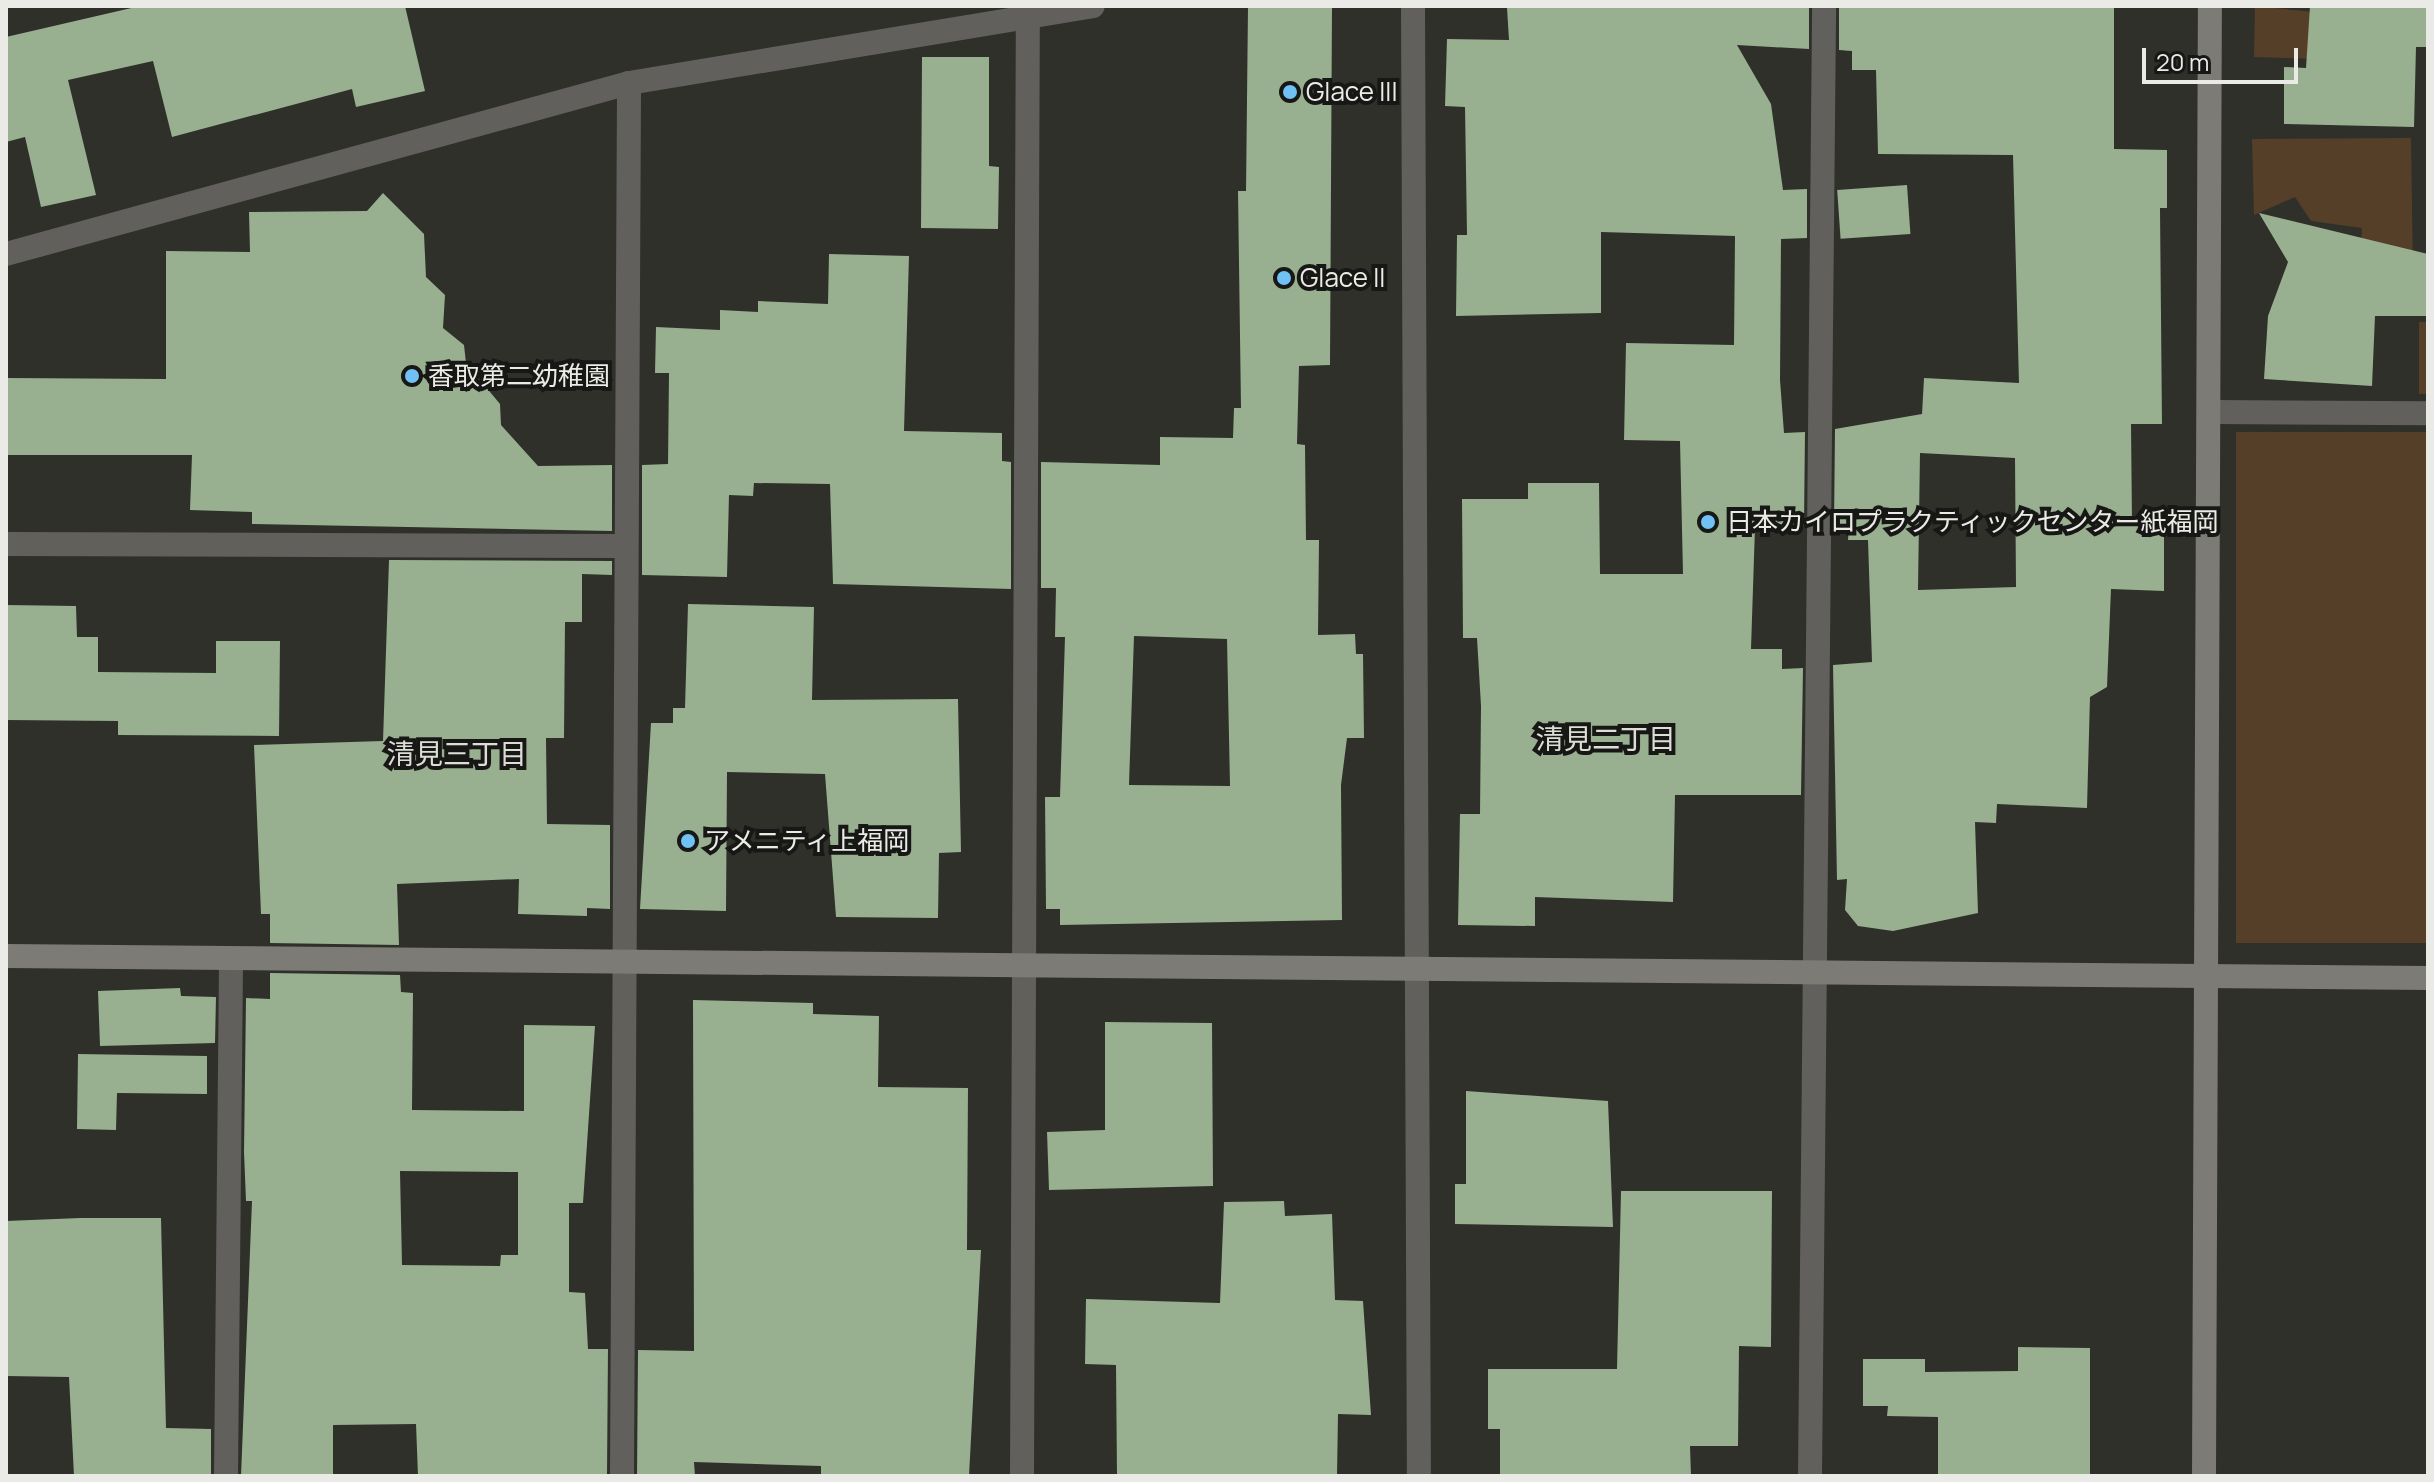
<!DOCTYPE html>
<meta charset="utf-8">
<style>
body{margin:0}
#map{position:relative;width:2434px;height:1482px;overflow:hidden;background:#2f302a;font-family:Manrope,"Noto Sans JP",sans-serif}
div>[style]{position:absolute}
.green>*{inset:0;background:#563f29;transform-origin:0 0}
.building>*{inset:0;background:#98af90;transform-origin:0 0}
.street>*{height:24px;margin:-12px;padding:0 12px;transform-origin:12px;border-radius:12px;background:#61605d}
.secondary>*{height:24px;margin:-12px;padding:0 12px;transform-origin:12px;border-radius:12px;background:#7d7b76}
.dots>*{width:22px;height:22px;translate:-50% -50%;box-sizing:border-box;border:4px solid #171815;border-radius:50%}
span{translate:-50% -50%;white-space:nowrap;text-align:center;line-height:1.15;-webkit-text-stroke:8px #171815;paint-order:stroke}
.poi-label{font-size:26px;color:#eaebe7}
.left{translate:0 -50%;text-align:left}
.neighbourhood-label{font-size:28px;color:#dcddd5}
.frame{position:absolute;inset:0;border:8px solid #eaebe7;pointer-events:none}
.scale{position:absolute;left:2142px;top:48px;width:156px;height:36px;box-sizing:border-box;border:4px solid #eaebe7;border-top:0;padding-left:10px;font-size:24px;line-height:28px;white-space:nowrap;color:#eaebe7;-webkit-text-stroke:6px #171815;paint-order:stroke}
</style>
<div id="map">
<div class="green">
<i style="clip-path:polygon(2255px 6px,2314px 12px,2319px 59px,2254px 57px)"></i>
<i style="clip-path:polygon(2411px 138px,2413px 276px,2361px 247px,2362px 228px,2311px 221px,2295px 197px,2254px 215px,2252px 139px)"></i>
<i style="left:2419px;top:322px;width:9px;height:72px"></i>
<i style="left:2428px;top:432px;width:511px;height:192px;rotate:90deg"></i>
</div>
<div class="building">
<i style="clip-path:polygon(140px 6px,405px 6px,425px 91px,356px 107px,352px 89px,172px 137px,153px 61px,68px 80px,96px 195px,41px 207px,25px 137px,6px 142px,6px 37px)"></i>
<i style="clip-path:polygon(evenodd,1248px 6px,1332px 6px,1330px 365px,1299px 366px,1297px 444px,1305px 445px,1306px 540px,1319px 540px,1318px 635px,1355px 634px,1356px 654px,1363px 654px,1364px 738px,1347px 738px,1341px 785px,1342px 920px,1060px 925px,1060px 909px,1046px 909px,1045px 797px,1060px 797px,1065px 637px,1055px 637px,1056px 588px,1041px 588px,1041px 462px,1160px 465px,1160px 437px,1233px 438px,1234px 408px,1241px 408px,1238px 191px,1246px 191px,1248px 6px,1134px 636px,1227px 639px,1230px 786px,1129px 785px,1134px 636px)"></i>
<i style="clip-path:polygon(1809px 6px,1809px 49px,1737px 45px,1771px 104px,1783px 190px,1807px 189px,1807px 238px,1781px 239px,1780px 380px,1784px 433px,1805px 432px,1804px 526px,1755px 527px,1751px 649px,1782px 649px,1782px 669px,1803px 668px,1801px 795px,1675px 795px,1673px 902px,1535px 897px,1535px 926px,1458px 925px,1460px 814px,1480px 814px,1481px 706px,1477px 638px,1463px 638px,1462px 499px,1528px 499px,1528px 483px,1599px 483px,1600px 574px,1683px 574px,1680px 441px,1624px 440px,1626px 343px,1734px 345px,1735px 236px,1601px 232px,1601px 313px,1456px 316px,1457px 235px,1467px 235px,1465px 107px,1445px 106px,1447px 39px,1509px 40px,1507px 8px)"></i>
<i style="clip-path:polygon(evenodd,1839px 6px,2114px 6px,2114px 149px,2167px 150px,2167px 208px,2160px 208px,2162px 424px,2131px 424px,2132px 522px,2164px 523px,2164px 591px,2111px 589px,2107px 687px,2090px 697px,2087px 808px,1997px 804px,1996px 823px,1975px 822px,1978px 913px,1893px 931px,1858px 926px,1845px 910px,1847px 879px,1837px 880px,1833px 665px,1872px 662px,1868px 540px,1848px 540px,1849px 526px,1834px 526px,1835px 429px,1922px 414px,1924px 378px,2019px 383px,2013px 155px,1878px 154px,1876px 70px,1852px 70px,1852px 51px,1839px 50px,1839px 6px,1920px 453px,2015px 458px,2016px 587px,1918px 590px,1920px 453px)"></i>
<i style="clip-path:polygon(2310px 6px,2428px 6px,2428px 47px,2416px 47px,2414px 127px,2284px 124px,2284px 67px,2306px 68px)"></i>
<i style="clip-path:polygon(922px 57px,989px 57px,989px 166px,999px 167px,998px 229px,921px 228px)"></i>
<i style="left:1907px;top:185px;width:49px;height:70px;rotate:86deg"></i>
<i style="clip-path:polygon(383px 193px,424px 234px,426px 277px,445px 295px,443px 328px,464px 345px,466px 363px,500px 404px,501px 425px,538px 466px,612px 465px,612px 531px,252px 524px,252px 512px,190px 510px,192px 455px,6px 455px,6px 378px,166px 379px,166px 251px,250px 252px,249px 212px,367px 211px)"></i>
<i style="clip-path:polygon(2259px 213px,2428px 254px,2428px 316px,2375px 316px,2372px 386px,2264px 379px,2268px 316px,2288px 262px)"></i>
<i style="clip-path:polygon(829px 254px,909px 256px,904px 431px,1002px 433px,1002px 461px,1011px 462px,1011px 589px,833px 584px,830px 484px,754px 483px,753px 496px,729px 495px,727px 577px,642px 575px,642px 465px,668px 464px,669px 373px,655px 373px,656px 327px,720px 330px,720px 310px,758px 312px,758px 301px,828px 304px)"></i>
<i style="clip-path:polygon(389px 560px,612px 561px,612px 575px,582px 574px,582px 622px,565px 622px,564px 738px,546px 738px,547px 824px,610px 825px,610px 909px,587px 908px,587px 916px,518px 914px,519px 879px,397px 884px,399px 945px,270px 943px,270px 914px,261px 914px,254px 745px,383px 741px)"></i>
<i style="clip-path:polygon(688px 604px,814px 607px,812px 700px,958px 699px,961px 852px,939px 853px,938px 918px,836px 917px,825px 774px,727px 772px,726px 911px,640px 909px,651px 723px,673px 723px,673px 708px,685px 708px)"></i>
<i style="clip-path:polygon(6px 605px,76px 606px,77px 637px,98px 637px,98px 672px,216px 673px,216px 641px,280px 641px,279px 736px,118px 735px,118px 721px,6px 720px)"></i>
<i style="clip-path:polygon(evenodd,270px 973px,400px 975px,401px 992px,413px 993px,412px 1110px,524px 1111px,524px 1025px,595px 1026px,583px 1203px,569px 1203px,569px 1292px,585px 1293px,588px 1349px,608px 1349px,607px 1476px,418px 1476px,416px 1424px,333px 1425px,333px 1476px,241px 1476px,252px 1201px,246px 1201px,244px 1152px,246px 998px,270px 999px,270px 973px,400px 1171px,518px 1172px,518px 1255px,501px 1255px,500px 1266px,402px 1265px,400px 1171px)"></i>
<i style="clip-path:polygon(180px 988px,181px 996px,216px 997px,215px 1043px,100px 1046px,98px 991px)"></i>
<i style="clip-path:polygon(693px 1000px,813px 1003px,813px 1014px,879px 1016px,878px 1087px,968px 1088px,967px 1250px,981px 1250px,969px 1476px,821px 1476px,821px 1466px,694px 1462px,695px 1476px,637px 1476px,638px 1350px,694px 1351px)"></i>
<i style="clip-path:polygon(1105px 1022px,1212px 1023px,1213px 1186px,1049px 1190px,1047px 1132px,1105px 1130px)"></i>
<i style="clip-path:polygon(78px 1054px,207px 1056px,207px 1094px,117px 1093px,116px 1130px,77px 1129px)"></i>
<i style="clip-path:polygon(1466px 1091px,1608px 1101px,1613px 1227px,1455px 1224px,1455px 1184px,1466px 1184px)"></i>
<i style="clip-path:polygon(1621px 1191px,1772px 1191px,1771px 1347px,1739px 1346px,1738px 1446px,1690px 1446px,1691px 1476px,1500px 1476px,1500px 1429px,1488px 1429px,1488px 1369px,1617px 1369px)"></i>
<i style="clip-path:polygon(1284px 1201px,1285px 1216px,1332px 1214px,1335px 1300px,1363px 1301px,1371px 1415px,1338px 1414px,1337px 1476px,1117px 1476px,1116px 1365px,1085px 1364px,1086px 1299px,1220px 1303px,1224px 1202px)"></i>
<i style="clip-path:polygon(80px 1218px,161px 1218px,166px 1428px,211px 1429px,211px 1476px,74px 1476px,69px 1377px,6px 1376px,6px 1221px)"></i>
<i style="clip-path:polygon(2018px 1347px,2090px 1348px,2090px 1476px,1938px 1476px,1938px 1417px,1887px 1416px,1888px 1406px,1863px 1406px,1863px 1359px,1925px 1359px,1925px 1372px,2018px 1371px)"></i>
</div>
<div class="street">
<i style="left:1413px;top:6px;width:1470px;rotate:89.77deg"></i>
<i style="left:6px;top:254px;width:646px;rotate:-15.35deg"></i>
<i style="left:629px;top:83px;width:470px;rotate:-9.4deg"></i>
<i style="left:2212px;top:412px;width:216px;rotate:0.3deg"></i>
<i style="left:6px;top:544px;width:618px;rotate:0.19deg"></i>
<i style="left:226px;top:1476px;width:516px;rotate:-89.44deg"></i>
<i style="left:622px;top:1476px;width:1393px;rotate:-89.71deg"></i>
<i style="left:1022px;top:1476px;width:1470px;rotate:-89.77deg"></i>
<i style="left:1810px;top:1476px;width:1470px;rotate:-89.45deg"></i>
</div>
<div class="secondary">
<i style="left:6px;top:956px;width:2422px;rotate:0.52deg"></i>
<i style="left:2204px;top:1476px;width:1470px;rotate:-89.77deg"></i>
</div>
<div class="dots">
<i style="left:1290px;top:92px;background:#70c2f4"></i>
<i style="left:1284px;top:278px;background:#70c2f4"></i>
<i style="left:412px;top:376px;background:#70c2f4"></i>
<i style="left:1708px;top:522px;background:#70c2f4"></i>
<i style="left:688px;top:841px;background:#70c2f4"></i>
</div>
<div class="poi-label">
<span class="left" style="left:1306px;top:92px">Glace III</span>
<span class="left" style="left:1300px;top:278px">Glace II</span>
<span class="left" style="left:428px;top:376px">香取第二幼稚園</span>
<span class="left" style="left:1726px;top:522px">日本カイロプラクティックセンター紙福岡</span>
<span class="left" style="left:704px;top:841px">アメニティ上福岡</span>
</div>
<div class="neighbourhood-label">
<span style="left:1606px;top:738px">清見二丁目</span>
<span style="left:457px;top:753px">清見三丁目</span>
</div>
<div class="frame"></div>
<div class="scale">20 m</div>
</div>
